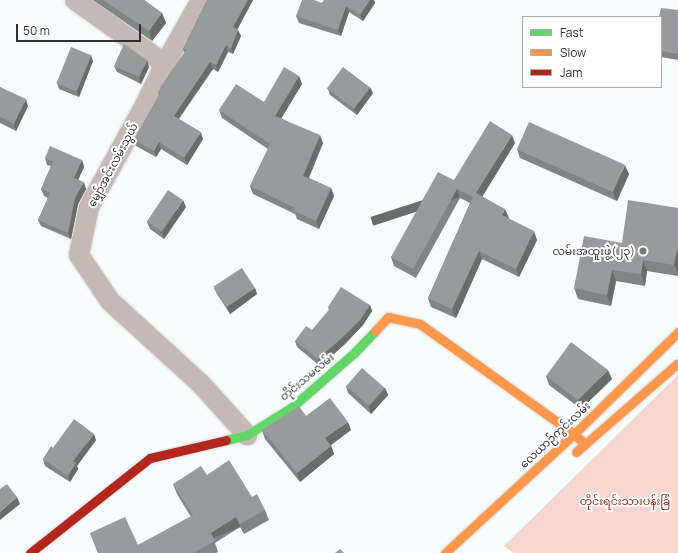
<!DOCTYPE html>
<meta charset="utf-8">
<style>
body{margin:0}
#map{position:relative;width:678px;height:553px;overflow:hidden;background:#f7fcfc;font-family:Manrope,"Noto Sans Myanmar",sans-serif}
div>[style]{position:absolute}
.green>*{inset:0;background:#f5d7cf}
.roads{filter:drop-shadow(0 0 1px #d4d7d7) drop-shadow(0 0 1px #d4d7d7)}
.street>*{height:20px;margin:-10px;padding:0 10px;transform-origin:10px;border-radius:10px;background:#c5b9b5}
.fast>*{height:9px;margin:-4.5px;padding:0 4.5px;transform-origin:4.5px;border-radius:4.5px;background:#63d668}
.slow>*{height:9px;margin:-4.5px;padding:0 4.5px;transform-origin:4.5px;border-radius:4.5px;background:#ff974d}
.jam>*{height:9px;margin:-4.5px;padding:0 4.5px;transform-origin:4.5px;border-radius:4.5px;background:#b3261e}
.wall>*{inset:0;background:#828585}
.shaded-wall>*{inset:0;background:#6a6c6c;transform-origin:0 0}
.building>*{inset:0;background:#979b9b;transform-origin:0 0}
.dots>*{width:11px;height:11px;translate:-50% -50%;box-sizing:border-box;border:2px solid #fff;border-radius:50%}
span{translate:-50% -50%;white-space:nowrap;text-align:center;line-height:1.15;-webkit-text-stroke:4px #fff;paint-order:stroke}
.street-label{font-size:11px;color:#2f3232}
.poi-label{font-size:11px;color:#2f3232}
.right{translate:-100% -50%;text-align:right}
.park-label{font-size:11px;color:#9a2a0e}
.legend{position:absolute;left:522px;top:16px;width:140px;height:72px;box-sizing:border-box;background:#fff;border:1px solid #acadad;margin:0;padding:5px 7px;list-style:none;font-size:12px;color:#2f3232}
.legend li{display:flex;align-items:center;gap:8px;height:20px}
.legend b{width:20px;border:1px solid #acadad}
.scale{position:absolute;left:16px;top:24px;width:125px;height:18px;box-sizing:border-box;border:2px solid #2f3232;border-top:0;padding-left:5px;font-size:12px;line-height:14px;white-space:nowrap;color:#2f3232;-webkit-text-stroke:3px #fff;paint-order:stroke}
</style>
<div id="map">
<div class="green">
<i style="clip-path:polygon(678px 375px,678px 553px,514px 553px,504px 546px)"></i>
</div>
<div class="roads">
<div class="street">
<i style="left:75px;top:0;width:110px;rotate:35.4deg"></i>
<i style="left:165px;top:64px;width:46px;rotate:116deg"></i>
<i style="left:145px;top:105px;width:116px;rotate:118.8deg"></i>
<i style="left:89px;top:207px;width:49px;rotate:101.8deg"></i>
<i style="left:79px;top:255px;width:55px;rotate:56deg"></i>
<i style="left:110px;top:301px;width:123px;rotate:42.4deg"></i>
<i style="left:201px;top:384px;width:69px;rotate:48deg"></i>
<i style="left:165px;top:64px;width:73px;rotate:-60.6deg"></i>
</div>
<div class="fast">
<i style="left:226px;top:440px;width:22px;rotate:-13deg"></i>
<i style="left:247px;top:435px;width:53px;rotate:-31.9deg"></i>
<i style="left:292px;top:407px;width:82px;rotate:-41.1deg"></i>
<i style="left:354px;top:353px;width:30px;rotate:-46deg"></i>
</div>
<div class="slow">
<i style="left:375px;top:331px;width:19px;rotate:-47deg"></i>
<i style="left:388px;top:317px;width:33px;rotate:12deg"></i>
<i style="left:420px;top:324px;width:189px;rotate:35.5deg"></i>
<i style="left:574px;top:434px;width:15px;rotate:42deg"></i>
<i style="left:576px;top:452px;width:135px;rotate:-41.1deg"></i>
<i style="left:445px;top:553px;width:176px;rotate:-42.7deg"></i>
<i style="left:574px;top:434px;width:146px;rotate:-44.4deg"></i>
</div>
<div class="jam">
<i style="left:30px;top:553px;width:153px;rotate:-38.4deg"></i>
<i style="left:150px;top:458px;width:78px;rotate:-13.3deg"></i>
</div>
</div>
<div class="wall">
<i style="clip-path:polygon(93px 0,144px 0,162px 13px,166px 23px,152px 41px)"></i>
<i style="clip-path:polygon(207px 0,253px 0,237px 29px,241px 36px,233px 54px,228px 52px,218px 72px,213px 69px,179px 119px,203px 139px,187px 165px,161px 149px,156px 157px,136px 146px,134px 140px,159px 95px,158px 93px,185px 53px,183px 49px)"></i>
<i style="clip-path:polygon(324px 0,374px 0,375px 3px,363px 21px,349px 12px,341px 36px,299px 23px,296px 16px,322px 3px)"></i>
<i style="clip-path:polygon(678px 10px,678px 60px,661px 57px,661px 17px)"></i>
<i style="clip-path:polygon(93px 61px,79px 97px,59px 89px,57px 83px)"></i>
<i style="clip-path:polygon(114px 66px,149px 67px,141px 84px,117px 72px)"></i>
<i style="clip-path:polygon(299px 76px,302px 84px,281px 118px,323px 143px,309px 178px,331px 188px,334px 196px,319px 229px,297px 219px,295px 214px,253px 194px,250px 186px,268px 149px,222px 118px,219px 110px,264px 102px)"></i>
<i style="clip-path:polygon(0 87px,28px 106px,16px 131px,0 123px)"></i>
<i style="clip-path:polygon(328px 89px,373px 93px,357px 115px,330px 95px)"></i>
<i style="clip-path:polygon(515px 143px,482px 197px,509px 218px,508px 218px,537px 240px,519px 277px,482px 259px,456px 318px,431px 307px,428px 298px,470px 203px,460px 198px,416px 278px,394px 266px,391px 257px,454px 180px)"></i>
<i style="clip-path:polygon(517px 149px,629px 174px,617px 201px,520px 158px)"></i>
<i style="clip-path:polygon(45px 158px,82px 160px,84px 167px,78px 180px,86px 189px,78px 204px,71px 239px,41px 226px,38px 220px,48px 198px,44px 196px,41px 189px,51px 166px,47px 165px)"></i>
<i style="clip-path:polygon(186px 207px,164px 239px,150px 229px,147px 222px)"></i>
<i style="clip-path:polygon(678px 208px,678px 276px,647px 271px,645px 286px,616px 281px,611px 306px,578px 299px,574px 288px,622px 243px)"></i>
<i style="clip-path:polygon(214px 288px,255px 288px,257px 294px,230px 314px,217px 294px)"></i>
<i style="clip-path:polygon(370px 305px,372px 311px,363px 325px,345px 344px,320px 366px,297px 347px,295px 341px,312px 330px,329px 310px,328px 307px)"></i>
<i style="clip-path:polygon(546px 376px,612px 379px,581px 409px,549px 385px)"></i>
<i style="clip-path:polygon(346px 386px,385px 388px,388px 395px,371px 414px,348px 393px)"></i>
<i style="clip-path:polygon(306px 416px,351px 430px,331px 445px,334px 454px,300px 482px,265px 439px,262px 430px)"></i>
<i style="clip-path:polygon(96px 440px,77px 466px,78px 469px,70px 482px,45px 466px,43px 459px,53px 448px)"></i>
<i style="clip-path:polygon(207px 475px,252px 497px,265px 510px,269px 520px,244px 534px,240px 527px,215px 543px,218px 552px,216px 553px,98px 553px,90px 533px,138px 545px,191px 517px,177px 494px,173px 484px)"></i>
</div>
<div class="shaded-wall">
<i style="clip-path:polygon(248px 0,253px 0,235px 34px,233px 27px)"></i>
<i style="clip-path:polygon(370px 0,374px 0,375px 3px,363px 21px,360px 15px)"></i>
<i style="clip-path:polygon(346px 6px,349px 12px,341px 36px,338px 30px)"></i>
<i style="clip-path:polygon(162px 13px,166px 23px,152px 41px,149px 31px)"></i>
<i style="clip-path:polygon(238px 30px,241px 36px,233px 54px,231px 48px)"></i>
<i style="clip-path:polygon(226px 45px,228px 52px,218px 72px,216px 65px)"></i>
<i style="clip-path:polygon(91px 55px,93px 61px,79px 97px,76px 91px)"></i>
<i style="clip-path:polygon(147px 60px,149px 67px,141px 84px,139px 77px)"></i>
<i style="clip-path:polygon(210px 62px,213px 69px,176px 122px,174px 116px)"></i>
<i style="clip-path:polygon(299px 76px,302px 84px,278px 124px,275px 116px)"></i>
<i style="clip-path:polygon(370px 87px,373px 93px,357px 115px,354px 109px)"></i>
<i style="clip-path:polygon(26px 99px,28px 106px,16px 131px,14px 124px)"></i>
<i style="clip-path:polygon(201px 132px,203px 139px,187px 165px,184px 158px)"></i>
<i style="clip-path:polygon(320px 135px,323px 143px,306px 184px,303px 176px)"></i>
<i style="clip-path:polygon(512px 135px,515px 143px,479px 202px,476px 193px)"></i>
<i style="clip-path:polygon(159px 142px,161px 149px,156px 157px,154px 151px)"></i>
<i style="clip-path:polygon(82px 160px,84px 167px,76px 184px,74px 178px)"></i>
<i style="clip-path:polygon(625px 165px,629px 174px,617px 201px,613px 192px)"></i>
<i style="clip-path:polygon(84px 182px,86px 189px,78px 204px,71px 239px,68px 233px,75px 198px)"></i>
<i style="clip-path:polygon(331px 188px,334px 196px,319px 229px,316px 221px)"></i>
<i style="left:457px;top:189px;width:9px;height:91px;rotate:72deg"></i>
<i style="clip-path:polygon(183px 200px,186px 207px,164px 239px,162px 232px)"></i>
<i style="clip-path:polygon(505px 209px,509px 218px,505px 224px,502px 215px)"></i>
<i style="clip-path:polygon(534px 231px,537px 240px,519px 277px,516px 269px)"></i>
<i style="clip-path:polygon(677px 250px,678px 254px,678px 274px,674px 265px)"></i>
<i style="clip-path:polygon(479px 251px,482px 259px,456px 318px,452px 309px)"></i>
<i style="clip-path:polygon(643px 260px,647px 271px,645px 286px,641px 274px)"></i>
<i style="clip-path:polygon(612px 270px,616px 281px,611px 306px,607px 295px)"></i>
<i style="clip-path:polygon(255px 288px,257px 294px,230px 314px,227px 307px)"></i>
<i style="clip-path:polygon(370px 305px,372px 311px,363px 325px,345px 344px,320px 366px,318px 359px)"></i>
<i style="clip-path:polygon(608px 370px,612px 379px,581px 409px,578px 400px)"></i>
<i style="clip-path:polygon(385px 388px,388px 395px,371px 414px,369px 407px)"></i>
<i style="clip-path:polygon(348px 422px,351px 430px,328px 447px,325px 438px)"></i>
<i style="clip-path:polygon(94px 434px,96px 440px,77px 466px,78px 469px,70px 482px,68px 476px,73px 461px)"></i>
<i style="clip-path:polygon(331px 446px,334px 454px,300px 482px,297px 473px)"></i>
<i style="clip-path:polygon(17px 497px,20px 504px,0 520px,0 512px)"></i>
<i style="left:236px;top:517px;width:11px;height:30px;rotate:68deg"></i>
</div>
<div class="building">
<i style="clip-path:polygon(103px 0,144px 0,162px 13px,149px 31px)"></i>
<i style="clip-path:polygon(207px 0,248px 0,233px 27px,238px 30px,231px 48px,226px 45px,216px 65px,210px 62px,174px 116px,201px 132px,184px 158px,159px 142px,154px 151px,134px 140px,160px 94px,158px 93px,161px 86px,186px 50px,183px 49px)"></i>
<i style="clip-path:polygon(302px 0,314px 0,322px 3px,324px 0,370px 0,360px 15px,346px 6px,338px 30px,296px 16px)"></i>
<i style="clip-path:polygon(661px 8px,678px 10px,678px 54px,661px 51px,661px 17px,659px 17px)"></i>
<i style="clip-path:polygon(124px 44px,147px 60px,139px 77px,114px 66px)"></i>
<i style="left:71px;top:47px;width:22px;height:39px;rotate:22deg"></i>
<i style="clip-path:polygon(284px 67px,299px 76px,275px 116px,320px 135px,303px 176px,331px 188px,316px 221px,294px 211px,295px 208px,250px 186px,270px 144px,219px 110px,236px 84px,264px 102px)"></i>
<i style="left:343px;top:67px;width:34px;height:27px;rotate:37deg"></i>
<i style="clip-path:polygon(0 87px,26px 99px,14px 124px,0 117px)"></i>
<i style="clip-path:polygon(490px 121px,512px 135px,476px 193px,505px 209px,502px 215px,534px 231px,516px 269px,479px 251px,452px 309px,428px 298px,473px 197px,457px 189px,413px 269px,391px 257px,438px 172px,454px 180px)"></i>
<i style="left:529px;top:122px;width:105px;height:30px;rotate:24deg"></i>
<i style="clip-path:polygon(50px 146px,82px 160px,74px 178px,84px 182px,75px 198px,68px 233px,38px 220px,50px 193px,41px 189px,53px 162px,45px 158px)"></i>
<i style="left:168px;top:190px;width:18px;height:38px;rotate:34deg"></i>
<i style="clip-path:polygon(628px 200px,678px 208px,678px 251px,677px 250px,674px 265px,643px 260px,641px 274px,612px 270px,607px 295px,574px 288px,584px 236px,622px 243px)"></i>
<i style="left:242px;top:268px;width:24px;height:34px;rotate:57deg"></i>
<i style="clip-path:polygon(341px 287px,370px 305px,361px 319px,343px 337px,318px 359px,295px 341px,306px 326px,312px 330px,330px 309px,328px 307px)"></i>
<i style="clip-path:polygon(571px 342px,608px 370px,578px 400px,546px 376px)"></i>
<i style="left:362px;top:368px;width:30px;height:24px;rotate:41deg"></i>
<i style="clip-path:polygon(330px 398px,348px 422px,325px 438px,331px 446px,297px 473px,262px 430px,299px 406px,306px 416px)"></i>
<i style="clip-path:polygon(74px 419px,94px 434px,73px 461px,76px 463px,68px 476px,43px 459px,51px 446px,53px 448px)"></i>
<i style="clip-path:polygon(229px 460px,252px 497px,257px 494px,265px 510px,240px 524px,236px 517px,211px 533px,215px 541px,193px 553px,99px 553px,90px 533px,125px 517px,138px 545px,193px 515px,173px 484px,201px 466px,207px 475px)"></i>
<i style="clip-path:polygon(7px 484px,17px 497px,0 512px,0 489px)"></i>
<i style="clip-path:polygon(340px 549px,344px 553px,335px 553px)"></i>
</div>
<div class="dots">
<i style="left:643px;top:251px;background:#757979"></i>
</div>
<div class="street-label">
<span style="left:113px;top:165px;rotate:-62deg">မျှော်အင်းလမ်းသွယ်</span>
<span style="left:307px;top:377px;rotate:-40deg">တိုင်းသမလမ်း</span>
<span style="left:555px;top:435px;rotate:-43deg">လေယာဉ်ကွင်းလမ်း</span>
</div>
<div class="poi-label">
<span class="right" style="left:635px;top:251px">လမ်းအထူးဖွဲ့(၂၃)</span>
</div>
<div class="park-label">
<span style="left:625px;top:501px">တိုင်းရင်းသားပန်းခြံ</span>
</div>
<ul class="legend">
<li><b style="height:5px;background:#63d668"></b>Fast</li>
<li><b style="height:5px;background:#ff974d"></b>Slow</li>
<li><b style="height:5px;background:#b3261e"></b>Jam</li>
</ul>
<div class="scale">50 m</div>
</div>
